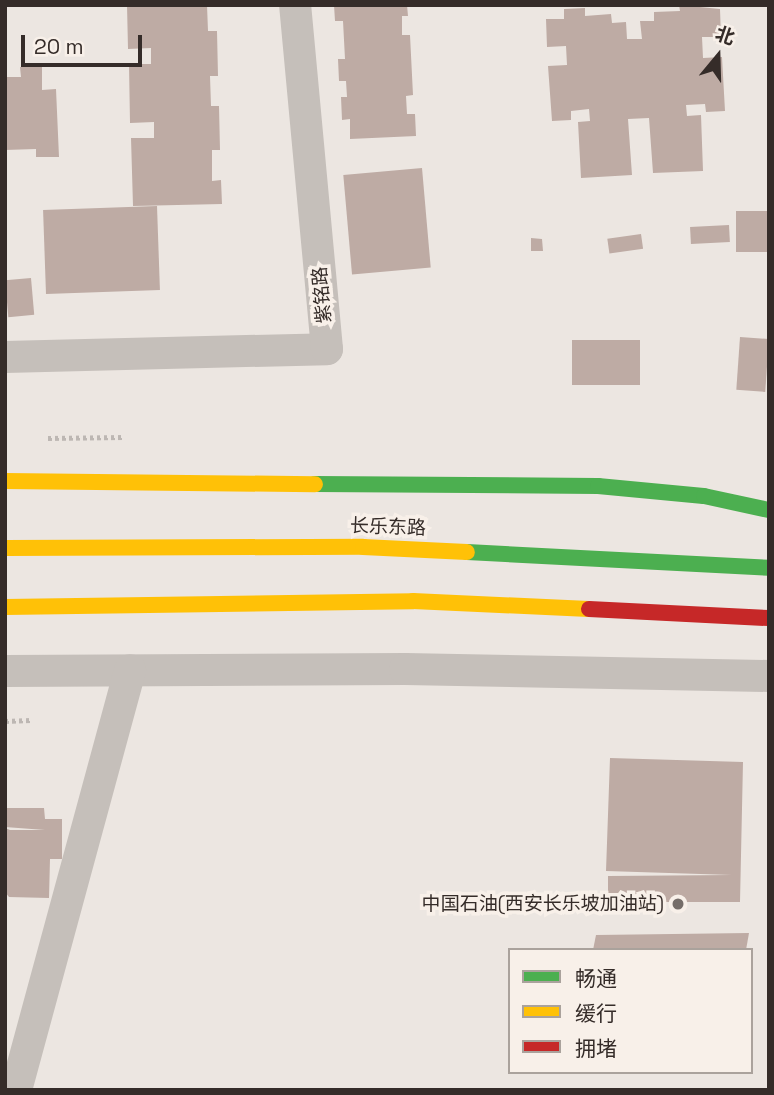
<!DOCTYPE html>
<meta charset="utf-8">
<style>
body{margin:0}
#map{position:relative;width:774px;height:1095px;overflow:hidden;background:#ece6e1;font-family:"Space Grotesk","Noto Sans SC",sans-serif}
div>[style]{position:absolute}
.building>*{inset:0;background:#beaba4;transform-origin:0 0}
.path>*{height:4.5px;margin-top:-2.25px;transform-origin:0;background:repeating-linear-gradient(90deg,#bdb7b3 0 3.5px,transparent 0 7px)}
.street>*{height:32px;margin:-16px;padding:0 16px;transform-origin:16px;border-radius:16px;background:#c5bfba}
.fast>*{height:16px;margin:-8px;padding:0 8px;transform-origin:8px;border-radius:8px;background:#4caf50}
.slow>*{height:16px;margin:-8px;padding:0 8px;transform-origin:8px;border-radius:8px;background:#ffc107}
.jam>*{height:16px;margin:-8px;padding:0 8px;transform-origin:8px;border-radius:8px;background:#c62828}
.dots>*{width:19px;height:19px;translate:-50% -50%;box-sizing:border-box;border:4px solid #f8f0e9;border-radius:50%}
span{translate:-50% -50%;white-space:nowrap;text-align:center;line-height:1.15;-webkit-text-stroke:7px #f8f0e9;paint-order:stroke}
.street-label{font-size:19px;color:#352c29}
.poi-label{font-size:19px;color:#352c29}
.right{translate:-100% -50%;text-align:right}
.frame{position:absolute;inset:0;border:7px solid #352c29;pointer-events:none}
.legend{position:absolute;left:508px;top:948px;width:245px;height:126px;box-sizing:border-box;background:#f8f0e9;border:2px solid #aaa29c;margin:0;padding:9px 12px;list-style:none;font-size:21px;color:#352c29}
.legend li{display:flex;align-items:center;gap:14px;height:35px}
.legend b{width:35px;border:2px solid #aaa29c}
.north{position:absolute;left:683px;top:21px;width:70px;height:70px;-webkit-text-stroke:5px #f8f0e9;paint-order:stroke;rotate:19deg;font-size:19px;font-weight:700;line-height:28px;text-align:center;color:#352c29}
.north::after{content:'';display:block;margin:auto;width:24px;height:32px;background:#352c29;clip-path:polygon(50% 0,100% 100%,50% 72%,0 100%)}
.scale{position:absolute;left:21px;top:35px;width:121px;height:32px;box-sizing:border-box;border:4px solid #352c29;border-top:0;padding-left:9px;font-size:21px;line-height:24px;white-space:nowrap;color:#352c29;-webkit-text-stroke:5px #f8f0e9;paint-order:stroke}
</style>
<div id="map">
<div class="building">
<i style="clip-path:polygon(127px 5px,207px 5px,208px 31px,217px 31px,218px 76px,210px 76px,211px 106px,219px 106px,220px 150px,212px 150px,212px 181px,221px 180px,222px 204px,133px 206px,131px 138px,154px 138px,154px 122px,130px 123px,129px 64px,151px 64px,151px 48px,128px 49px)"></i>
<i style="clip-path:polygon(334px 5px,407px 5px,408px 16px,402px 16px,402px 35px,410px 35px,413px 95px,406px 96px,407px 114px,415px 114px,416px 136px,350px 139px,350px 119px,342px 120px,341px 97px,347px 97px,346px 81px,339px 81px,338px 59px,345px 59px,343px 21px,335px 21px)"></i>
<i style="clip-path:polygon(679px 5px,720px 9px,721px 37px,702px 37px,703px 58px,722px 57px,725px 111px,706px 112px,705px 104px,686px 105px,687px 116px,701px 115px,703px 171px,653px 173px,649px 118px,628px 119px,632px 175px,581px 178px,578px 122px,590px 121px,589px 109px,571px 111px,571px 120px,552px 121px,548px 66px,567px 65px,566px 46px,547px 47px,546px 19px,564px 19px,564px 9px,585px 8px,585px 16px,611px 14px,612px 23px,626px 22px,627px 39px,642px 39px,640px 21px,654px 21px,654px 12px,680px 11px)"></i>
<i style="clip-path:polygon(42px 66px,42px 90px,56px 89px,59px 157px,36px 157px,36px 149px,5px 150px,5px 77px,21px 77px,20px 67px)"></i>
<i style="left:422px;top:168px;width:100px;height:79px;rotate:85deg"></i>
<i style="left:157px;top:206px;width:84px;height:114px;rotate:88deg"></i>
<i style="left:769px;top:211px;width:41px;height:33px;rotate:90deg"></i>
<i style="left:729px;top:225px;width:17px;height:39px;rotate:87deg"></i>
<i style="left:641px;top:234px;width:15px;height:34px;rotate:82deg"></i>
<i style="clip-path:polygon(531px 238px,542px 239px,543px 251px,531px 251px)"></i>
<i style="left:31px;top:278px;width:37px;height:26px;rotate:85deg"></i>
<i style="left:740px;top:337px;width:29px;height:53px;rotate:4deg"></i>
<i style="left:640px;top:340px;width:45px;height:68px;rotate:90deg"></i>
<i style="clip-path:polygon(610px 758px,743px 762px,740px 902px,608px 902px,608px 876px,732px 875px,606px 871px)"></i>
<i style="clip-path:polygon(5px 808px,44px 808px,45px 819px,62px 819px,62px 859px,50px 859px,49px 898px,9px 897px,5px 892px,5px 828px,10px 830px,45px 830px,5px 827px)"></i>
<i style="clip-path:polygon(749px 933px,746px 950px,593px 950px,596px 935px)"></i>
</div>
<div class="path">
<i style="left:48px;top:438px;width:76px;rotate:-0.8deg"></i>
<i style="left:5px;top:721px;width:26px;rotate:-2deg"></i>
</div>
<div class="street">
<i style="left:5px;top:357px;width:322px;rotate:-1.4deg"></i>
<i style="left:327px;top:349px;width:345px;rotate:-95.3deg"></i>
<i style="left:5px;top:671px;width:400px;rotate:-0.3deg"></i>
<i style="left:405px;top:669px;width:364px;rotate:1.1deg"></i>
<i style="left:16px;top:1090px;width:435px;rotate:-74.8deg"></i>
</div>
<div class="fast">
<i style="left:315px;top:484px;width:283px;rotate:0.4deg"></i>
<i style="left:598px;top:486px;width:106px;rotate:5.4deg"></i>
<i style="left:704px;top:496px;width:66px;rotate:12.2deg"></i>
<i style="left:467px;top:552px;width:302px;rotate:3deg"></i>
</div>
<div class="slow">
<i style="left:5px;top:481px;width:310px;rotate:0.6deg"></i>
<i style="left:5px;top:548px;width:358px;rotate:-0.2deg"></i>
<i style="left:363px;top:547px;width:104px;rotate:2.8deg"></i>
<i style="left:5px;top:607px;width:408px;rotate:-0.8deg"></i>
<i style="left:413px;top:601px;width:176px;rotate:2.6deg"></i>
</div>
<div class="jam">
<i style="left:589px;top:609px;width:180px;rotate:2.9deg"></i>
</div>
<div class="dots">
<i style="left:678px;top:904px;background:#756d69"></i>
</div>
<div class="street-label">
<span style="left:322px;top:295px;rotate:-95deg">紫铭路</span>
<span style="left:388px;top:527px;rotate:2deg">长乐东路</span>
</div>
<div class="poi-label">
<span class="right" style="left:664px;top:904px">中国石油(西安长乐坡加油站)</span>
</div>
<div class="frame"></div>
<ul class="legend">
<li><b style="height:9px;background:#4caf50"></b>畅通</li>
<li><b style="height:9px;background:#ffc107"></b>缓行</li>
<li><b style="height:9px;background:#c62828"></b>拥堵</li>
</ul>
<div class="north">北</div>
<div class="scale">20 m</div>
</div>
